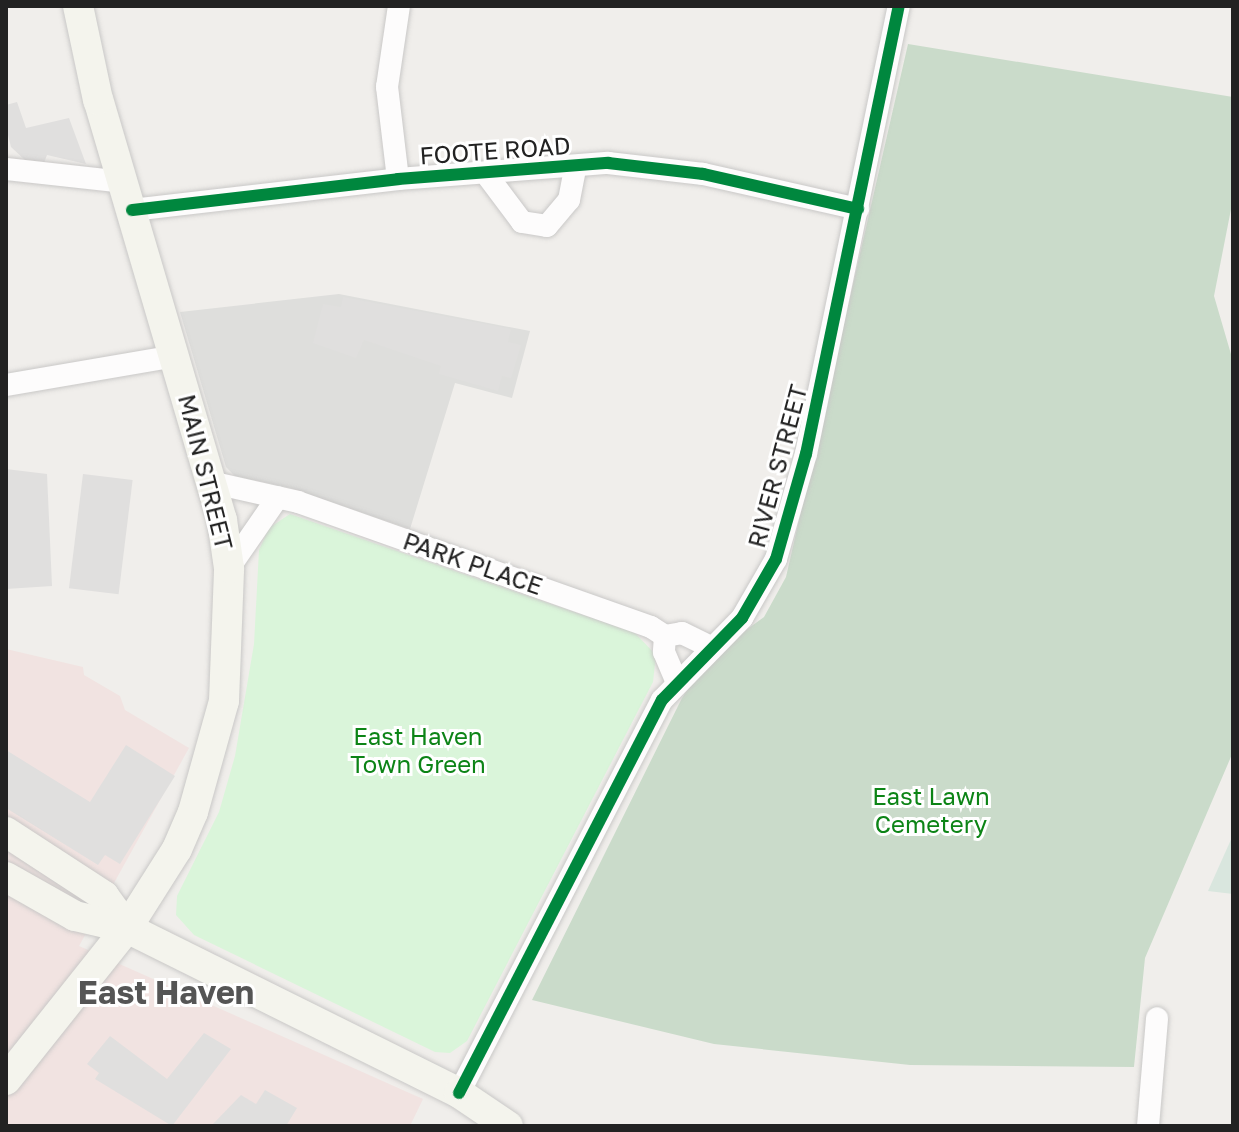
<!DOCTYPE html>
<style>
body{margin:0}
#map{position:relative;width:1239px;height:1132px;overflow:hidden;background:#f0eeeb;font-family:"Golos Text",sans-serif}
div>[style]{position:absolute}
.commercial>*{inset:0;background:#f1e3e1}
.religious>*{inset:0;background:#dededc}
.wetland>*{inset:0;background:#d9e6de}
.cemetery>*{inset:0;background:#cadbca}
.park>*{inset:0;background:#daf5da}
.parking>*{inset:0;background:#e0dfde;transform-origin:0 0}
.roads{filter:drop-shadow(0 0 2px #c9c8c7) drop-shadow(0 0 2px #c9c8c7)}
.minor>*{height:22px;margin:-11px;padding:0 11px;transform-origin:11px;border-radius:11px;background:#fdfcfc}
.secondary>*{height:30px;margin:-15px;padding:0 15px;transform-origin:15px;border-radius:15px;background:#f4f4ed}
.cycleway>*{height:12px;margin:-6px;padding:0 6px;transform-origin:6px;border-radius:6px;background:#00873e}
span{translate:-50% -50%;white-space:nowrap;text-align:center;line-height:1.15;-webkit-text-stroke:6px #fff;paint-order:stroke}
.street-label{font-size:24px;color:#222}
.park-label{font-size:24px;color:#0c8416}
.district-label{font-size:32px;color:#555;font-weight:700}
.frame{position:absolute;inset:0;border:8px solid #222;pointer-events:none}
</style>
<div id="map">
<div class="commercial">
<i style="clip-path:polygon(6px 649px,83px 667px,84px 675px,120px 696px,125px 710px,189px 748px,79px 946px,423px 1099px,410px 1126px,6px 1126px)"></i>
</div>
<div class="religious">
<i style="clip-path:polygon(339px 294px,530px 331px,512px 398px,455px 383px,410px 529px,291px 488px,235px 476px,226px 467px,180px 312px)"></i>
</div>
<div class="wetland">
<i style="clip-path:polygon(1233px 835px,1233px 894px,1208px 891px)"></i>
</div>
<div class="cemetery">
<i style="clip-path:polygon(908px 44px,1233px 97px,1233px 199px,1214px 296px,1233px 361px,1233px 752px,1145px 958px,1134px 1067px,910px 1065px,714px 1044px,532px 1000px,682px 698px,709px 657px,764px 617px,786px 577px)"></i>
</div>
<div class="park">
<i style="clip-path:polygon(290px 514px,635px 633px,656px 655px,653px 682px,467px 1041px,450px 1053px,435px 1052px,194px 935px,176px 915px,177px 896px,219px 812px,235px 756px,254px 644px,259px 550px,269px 528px)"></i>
</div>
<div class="parking">
<i style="clip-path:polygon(17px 102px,26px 128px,69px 118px,86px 164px,47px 155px,44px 163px,26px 161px,11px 147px,6px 127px,6px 105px)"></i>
<i style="clip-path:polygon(343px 297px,511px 329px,508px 342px,521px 345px,511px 378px,502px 376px,498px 391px,439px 374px,441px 366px,364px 340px,356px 358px,313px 343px,323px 304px,341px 307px)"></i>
<i style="clip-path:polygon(6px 469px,47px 474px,52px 586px,6px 589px)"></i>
<i style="left:83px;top:474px;width:50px;height:115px;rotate:7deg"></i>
<i style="clip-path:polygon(126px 745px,175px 776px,120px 864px,105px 855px,98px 865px,6px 808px,6px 750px,90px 802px)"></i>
<i style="clip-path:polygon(204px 1033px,231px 1049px,172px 1126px,95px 1079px,99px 1073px,87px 1064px,110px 1036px,167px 1079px)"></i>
<i style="clip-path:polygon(265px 1090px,297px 1108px,286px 1126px,213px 1124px,241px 1095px,256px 1104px)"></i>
</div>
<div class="roads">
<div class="minor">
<i style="left:6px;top:169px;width:118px;rotate:6.3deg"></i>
<i style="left:486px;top:174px;width:60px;rotate:53.1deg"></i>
<i style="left:522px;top:222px;width:25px;rotate:9deg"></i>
<i style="left:547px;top:226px;width:34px;rotate:-50deg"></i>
<i style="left:569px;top:200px;width:33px;rotate:-79deg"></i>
<i style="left:398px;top:179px;width:93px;rotate:-96.8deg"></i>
<i style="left:387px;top:87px;width:82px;rotate:-81.6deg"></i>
<i style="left:132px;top:210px;width:268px;rotate:-6.6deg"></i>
<i style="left:398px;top:179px;width:211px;rotate:-4.4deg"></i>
<i style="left:608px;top:163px;width:96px;rotate:6.6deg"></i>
<i style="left:703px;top:174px;width:159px;rotate:12.7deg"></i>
<i style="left:6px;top:385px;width:172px;rotate:-9.7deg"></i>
<i style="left:214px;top:483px;width:86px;rotate:12.7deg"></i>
<i style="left:298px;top:502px;width:374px;rotate:19.5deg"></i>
<i style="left:651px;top:627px;width:17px;rotate:33deg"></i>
<i style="left:665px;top:636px;width:16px;rotate:94deg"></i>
<i style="left:664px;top:652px;width:30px;rotate:67deg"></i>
<i style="left:229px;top:568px;width:86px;rotate:-55.4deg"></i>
<i style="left:665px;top:636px;width:17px;rotate:-10deg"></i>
<i style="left:682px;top:633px;width:30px;rotate:26deg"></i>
<i style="left:459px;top:1093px;width:442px;rotate:-62.7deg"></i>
<i style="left:662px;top:700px;width:115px;rotate:-45.7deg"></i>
<i style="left:742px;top:618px;width:68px;rotate:-60deg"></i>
<i style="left:776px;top:559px;width:109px;rotate:-74.1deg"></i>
<i style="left:806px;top:454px;width:458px;rotate:-78.3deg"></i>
<i style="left:1148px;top:1126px;width:108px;rotate:-85.2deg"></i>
</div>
<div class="secondary">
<i style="left:6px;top:832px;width:117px;rotate:33.1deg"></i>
<i style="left:104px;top:896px;width:39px;rotate:54deg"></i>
<i style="left:6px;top:877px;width:79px;rotate:29.5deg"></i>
<i style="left:75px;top:916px;width:53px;rotate:13deg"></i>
<i style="left:127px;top:928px;width:371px;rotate:26.4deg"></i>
<i style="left:459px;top:1093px;width:59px;rotate:34deg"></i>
<i style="left:6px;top:1080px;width:194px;rotate:-51.5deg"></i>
<i style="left:127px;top:928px;width:93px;rotate:-57.7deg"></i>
<i style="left:177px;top:849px;width:40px;rotate:-66.6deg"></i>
<i style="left:193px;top:812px;width:115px;rotate:-74.4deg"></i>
<i style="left:224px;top:701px;width:133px;rotate:-87.8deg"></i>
<i style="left:229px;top:568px;width:49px;rotate:-98.3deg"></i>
<i style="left:222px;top:520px;width:438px;rotate:-106.4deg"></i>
<i style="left:98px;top:100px;width:96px;rotate:-102deg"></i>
</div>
</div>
<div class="cycleway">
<i style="left:132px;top:210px;width:268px;rotate:-6.6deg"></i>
<i style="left:398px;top:179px;width:211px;rotate:-4.4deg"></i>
<i style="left:608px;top:163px;width:96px;rotate:6.6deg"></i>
<i style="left:703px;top:174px;width:159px;rotate:12.7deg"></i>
<i style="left:459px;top:1093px;width:442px;rotate:-62.7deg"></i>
<i style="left:662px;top:700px;width:115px;rotate:-45.7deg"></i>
<i style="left:742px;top:618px;width:68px;rotate:-60deg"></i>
<i style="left:776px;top:559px;width:109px;rotate:-74.1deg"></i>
<i style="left:806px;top:454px;width:458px;rotate:-78.3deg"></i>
</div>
<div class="street-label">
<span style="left:495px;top:150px;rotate:-4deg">FOOTE ROAD</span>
<span style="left:777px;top:466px;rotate:-75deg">RIVER STREET</span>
<span style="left:206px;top:472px;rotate:76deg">MAIN STREET</span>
<span style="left:473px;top:563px;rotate:19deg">PARK PLACE</span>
</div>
<div class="park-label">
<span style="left:418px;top:750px">East Haven<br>Town Green</span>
<span style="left:931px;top:810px">East Lawn<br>Cemetery</span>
</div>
<div class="district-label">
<span style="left:166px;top:992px">East Haven</span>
</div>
<div class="frame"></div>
</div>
